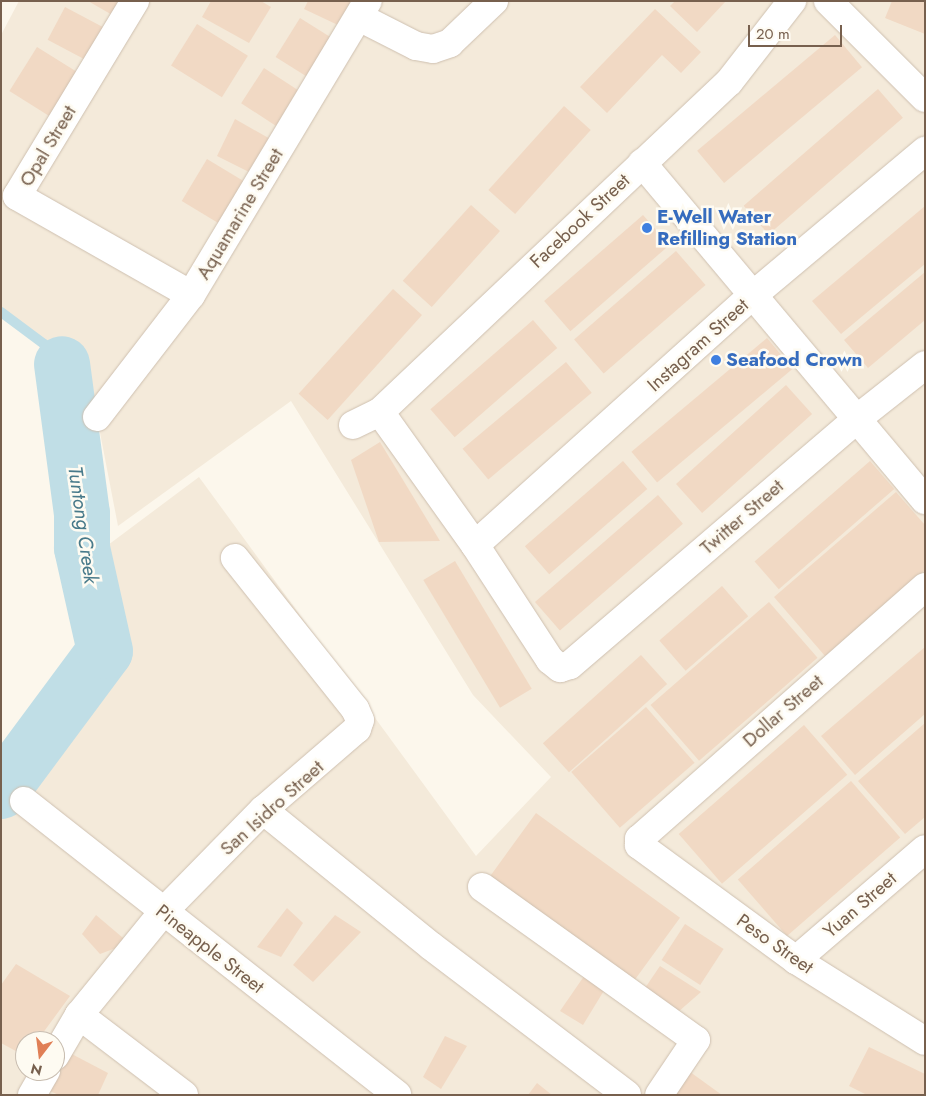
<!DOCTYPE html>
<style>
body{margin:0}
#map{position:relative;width:926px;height:1096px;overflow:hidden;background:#fcf7ec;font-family:Jost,sans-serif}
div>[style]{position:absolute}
.residential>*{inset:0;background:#f4eada}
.stream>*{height:10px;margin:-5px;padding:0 5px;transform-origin:5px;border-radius:5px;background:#c0dee6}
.river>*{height:56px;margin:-28px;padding:0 28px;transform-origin:28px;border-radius:28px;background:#c0dee6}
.building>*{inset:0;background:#f1d9c4;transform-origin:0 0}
.roads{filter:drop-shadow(0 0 1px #cec0b0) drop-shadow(0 0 1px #cec0b0)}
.minor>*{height:28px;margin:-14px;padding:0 14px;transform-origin:14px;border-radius:14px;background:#fff}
.dots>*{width:14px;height:14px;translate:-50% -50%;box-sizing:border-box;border:2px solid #fefbf2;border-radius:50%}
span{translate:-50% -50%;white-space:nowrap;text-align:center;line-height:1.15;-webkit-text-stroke:5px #fefbf2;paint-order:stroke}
.street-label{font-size:19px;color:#77604e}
.shop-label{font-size:19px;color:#366cbe;font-weight:700}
.left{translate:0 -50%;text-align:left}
.water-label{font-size:20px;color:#487a8a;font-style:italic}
.frame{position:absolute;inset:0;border:2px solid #77604e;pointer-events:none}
.north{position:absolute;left:15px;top:1031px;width:50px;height:50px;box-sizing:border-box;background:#fefbf2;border:1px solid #c8bdb0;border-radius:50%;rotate:195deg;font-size:14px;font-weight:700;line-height:20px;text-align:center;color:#77604e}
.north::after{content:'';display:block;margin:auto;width:18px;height:22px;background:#e07f56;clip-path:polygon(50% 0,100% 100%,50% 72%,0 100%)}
.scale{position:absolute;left:748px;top:25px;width:94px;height:22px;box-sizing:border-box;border:2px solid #77604e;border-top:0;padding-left:6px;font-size:15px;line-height:18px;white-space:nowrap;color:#77604e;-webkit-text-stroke:4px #fefbf2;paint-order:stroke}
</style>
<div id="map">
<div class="residential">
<i style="clip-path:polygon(evenodd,19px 1px,925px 1px,925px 1095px,1px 1095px,1px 792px,84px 691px,104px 548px,199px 477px,476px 856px,551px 777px,473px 695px,291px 401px,118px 526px,97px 417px,44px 344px,1px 312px,1px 35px,19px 1px,25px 1041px,55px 1041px,55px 1071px,25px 1071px,25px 1041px)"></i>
</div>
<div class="stream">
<i style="left:1px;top:312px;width:54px;rotate:36.7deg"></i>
<i style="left:44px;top:344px;width:27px;rotate:48deg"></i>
</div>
<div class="river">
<i style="left:1px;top:791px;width:174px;rotate:-53.4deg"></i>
<i style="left:105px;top:651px;width:106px;rotate:-102.6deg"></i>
<i style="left:82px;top:548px;width:34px;rotate:-90deg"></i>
<i style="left:82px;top:514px;width:151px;rotate:-97.6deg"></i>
</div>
<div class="building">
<i style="clip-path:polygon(88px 1px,123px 1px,114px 16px)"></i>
<i style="clip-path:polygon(211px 1px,261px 1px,271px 7px,249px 43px,202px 17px)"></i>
<i style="clip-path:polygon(308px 1px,354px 1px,340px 26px,304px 9px)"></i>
<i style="clip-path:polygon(675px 1px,726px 1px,697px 32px,670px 6px)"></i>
<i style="clip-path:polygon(892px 1px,925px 1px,925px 34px,885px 18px)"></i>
<i style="left:65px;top:7px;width:47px;height:37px;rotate:28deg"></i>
<i style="clip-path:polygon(655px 9px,701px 52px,681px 73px,662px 55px,607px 113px,580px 87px)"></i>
<i style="left:300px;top:18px;width:39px;height:46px;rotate:32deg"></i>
<i style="left:197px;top:24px;width:60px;height:49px;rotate:32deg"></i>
<i style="left:835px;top:35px;width:42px;height:180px;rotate:50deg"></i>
<i style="left:37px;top:47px;width:52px;height:52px;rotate:32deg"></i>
<i style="left:264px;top:68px;width:44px;height:42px;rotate:33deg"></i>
<i style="left:878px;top:89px;width:38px;height:178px;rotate:49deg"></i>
<i style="left:564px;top:106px;width:36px;height:113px;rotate:42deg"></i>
<i style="clip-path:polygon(235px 119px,272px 140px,251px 173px,217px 156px)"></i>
<i style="left:207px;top:159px;width:43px;height:49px;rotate:31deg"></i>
<i style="left:471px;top:205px;width:39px;height:102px;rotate:42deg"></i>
<i style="clip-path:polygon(925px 206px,925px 264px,841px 334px,812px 301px)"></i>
<i style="left:643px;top:215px;width:40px;height:131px;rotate:49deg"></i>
<i style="left:676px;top:251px;width:45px;height:135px;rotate:49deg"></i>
<i style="clip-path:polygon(925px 272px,925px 320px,868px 368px,844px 340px)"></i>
<i style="left:393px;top:289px;width:39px;height:141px;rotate:42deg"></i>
<i style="left:533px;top:320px;width:37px;height:136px;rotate:49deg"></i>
<i style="left:767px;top:338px;width:40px;height:177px;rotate:50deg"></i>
<i style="left:566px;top:362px;width:40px;height:135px;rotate:50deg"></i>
<i style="left:786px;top:385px;width:39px;height:148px;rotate:48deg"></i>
<i style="clip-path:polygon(380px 442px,440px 541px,379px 542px,351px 460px)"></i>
<i style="left:623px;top:461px;width:37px;height:130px;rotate:49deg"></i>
<i style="left:870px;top:461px;width:37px;height:153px;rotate:49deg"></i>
<i style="clip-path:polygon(896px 492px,925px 525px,925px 570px,825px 656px,774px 597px)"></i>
<i style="left:658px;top:495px;width:38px;height:163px;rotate:49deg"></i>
<i style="left:455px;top:561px;width:149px;height:37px;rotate:59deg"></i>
<i style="left:722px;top:586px;width:40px;height:83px;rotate:49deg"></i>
<i style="left:769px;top:602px;width:74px;height:157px;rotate:49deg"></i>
<i style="clip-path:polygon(925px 647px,925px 714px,855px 775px,821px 736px)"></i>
<i style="left:641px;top:655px;width:39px;height:132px;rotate:48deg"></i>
<i style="left:646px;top:707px;width:74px;height:99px;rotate:49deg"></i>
<i style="clip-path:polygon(925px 723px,925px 817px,905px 834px,858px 781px)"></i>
<i style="left:804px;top:725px;width:66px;height:166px;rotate:49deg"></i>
<i style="left:851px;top:781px;width:75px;height:150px;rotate:49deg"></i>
<i style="left:536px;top:813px;width:178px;height:79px;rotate:36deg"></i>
<i style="clip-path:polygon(287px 908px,303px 923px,281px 957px,257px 947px)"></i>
<i style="clip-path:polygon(96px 915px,129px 943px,100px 954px,82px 934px)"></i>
<i style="clip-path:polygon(335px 915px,361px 932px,313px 982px,293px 965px)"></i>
<i style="left:685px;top:924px;width:46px;height:43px;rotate:33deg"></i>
<i style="clip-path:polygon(16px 964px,70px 996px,37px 1041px,25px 1041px,25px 1056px,1px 1043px,1px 985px)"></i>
<i style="clip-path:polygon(660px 966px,701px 992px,678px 1012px,645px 988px)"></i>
<i style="clip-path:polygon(589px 969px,608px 984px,583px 1025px,560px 1011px)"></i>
<i style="clip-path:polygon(445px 1036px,467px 1046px,441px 1089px,423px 1077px)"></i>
<i style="clip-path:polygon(869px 1047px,925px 1074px,925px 1095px,867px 1095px,849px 1086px)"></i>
<i style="clip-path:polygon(66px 1051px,108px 1073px,98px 1095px,59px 1095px,45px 1089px)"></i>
<i style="clip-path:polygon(686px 1069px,722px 1095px,671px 1095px)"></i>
<i style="clip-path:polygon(537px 1083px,552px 1095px,528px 1095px)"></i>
</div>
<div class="roads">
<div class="minor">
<i style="left:135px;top:1px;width:228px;rotate:121.2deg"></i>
<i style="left:17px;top:196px;width:200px;rotate:29.6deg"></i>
<i style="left:828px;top:1px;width:137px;rotate:45deg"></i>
<i style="left:359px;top:17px;width:64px;rotate:27deg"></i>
<i style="left:416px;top:46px;width:17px;rotate:10deg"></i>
<i style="left:433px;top:49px;width:18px;rotate:-19deg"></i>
<i style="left:450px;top:43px;width:61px;rotate:-43.7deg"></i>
<i style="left:642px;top:163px;width:440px;rotate:50deg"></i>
<i style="left:380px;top:412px;width:163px;rotate:54.5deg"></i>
<i style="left:475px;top:545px;width:137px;rotate:56.9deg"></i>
<i style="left:550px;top:660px;width:13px;rotate:39deg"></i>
<i style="left:560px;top:668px;width:10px;rotate:-17deg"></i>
<i style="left:570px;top:665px;width:379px;rotate:-40.6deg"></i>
<i style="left:858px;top:418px;width:85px;rotate:-38.3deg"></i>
<i style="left:97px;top:417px;width:154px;rotate:-52.4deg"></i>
<i style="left:191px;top:295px;width:343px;rotate:-59deg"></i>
<i style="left:353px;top:425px;width:30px;rotate:-26deg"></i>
<i style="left:380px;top:412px;width:480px;rotate:-43.4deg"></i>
<i style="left:729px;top:82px;width:103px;rotate:-52.1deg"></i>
<i style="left:475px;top:545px;width:372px;rotate:-42deg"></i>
<i style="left:752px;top:296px;width:226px;rotate:-40deg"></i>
<i style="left:925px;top:587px;width:381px;rotate:138.6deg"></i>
<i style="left:639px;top:839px;width:6px;rotate:90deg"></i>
<i style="left:639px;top:845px;width:195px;rotate:36.2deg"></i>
<i style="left:796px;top:960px;width:152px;rotate:32.1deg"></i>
<i style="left:24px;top:801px;width:475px;rotate:38.2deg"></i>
<i style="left:263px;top:810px;width:216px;rotate:39deg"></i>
<i style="left:431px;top:946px;width:246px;rotate:37.2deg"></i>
<i style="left:482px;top:887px;width:263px;rotate:35.6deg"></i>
<i style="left:696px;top:1040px;width:66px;rotate:123.9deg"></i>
<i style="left:796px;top:960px;width:170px;rotate:-40.7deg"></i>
<i style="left:79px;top:1015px;width:132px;rotate:37.3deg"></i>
<i style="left:55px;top:1056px;width:48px;rotate:-59.7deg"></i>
<i style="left:79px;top:1015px;width:133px;rotate:-50.8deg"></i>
<i style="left:163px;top:912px;width:143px;rotate:-45.6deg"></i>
<i style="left:263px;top:810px;width:124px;rotate:-40.8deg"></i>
<i style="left:357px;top:729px;width:9px;rotate:-72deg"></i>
<i style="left:360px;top:720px;width:12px;rotate:-114deg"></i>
<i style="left:355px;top:709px;width:193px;rotate:-128.5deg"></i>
<i style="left:32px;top:1095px;width:28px;rotate:-60deg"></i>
</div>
</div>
<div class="dots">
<i style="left:647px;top:228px;background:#3f7fe0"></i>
<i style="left:716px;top:360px;background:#3f7fe0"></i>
</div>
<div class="street-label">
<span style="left:48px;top:146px;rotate:-59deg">Opal Street</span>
<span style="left:240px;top:214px;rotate:-59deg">Aquamarine Street</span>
<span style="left:580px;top:221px;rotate:-43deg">Facebook Street</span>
<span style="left:698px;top:345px;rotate:-42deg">Instagram Street</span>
<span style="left:742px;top:517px;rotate:-41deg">Twitter Street</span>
<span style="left:783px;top:711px;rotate:-41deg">Dollar Street</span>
<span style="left:272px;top:808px;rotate:-42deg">San Isidro Street</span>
<span style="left:860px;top:905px;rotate:-41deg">Yuan Street</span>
<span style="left:775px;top:944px;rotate:35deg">Peso Street</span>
<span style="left:210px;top:949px;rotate:38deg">Pineapple Street</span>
</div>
<div class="shop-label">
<span class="left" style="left:657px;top:228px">E-Well Water<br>Refilling Station</span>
<span class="left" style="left:726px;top:360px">Seafood Crown</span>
</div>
<div class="water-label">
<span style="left:83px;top:525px;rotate:82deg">Tuntong Creek</span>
</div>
<div class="frame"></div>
<div class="north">N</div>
<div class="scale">20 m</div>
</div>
